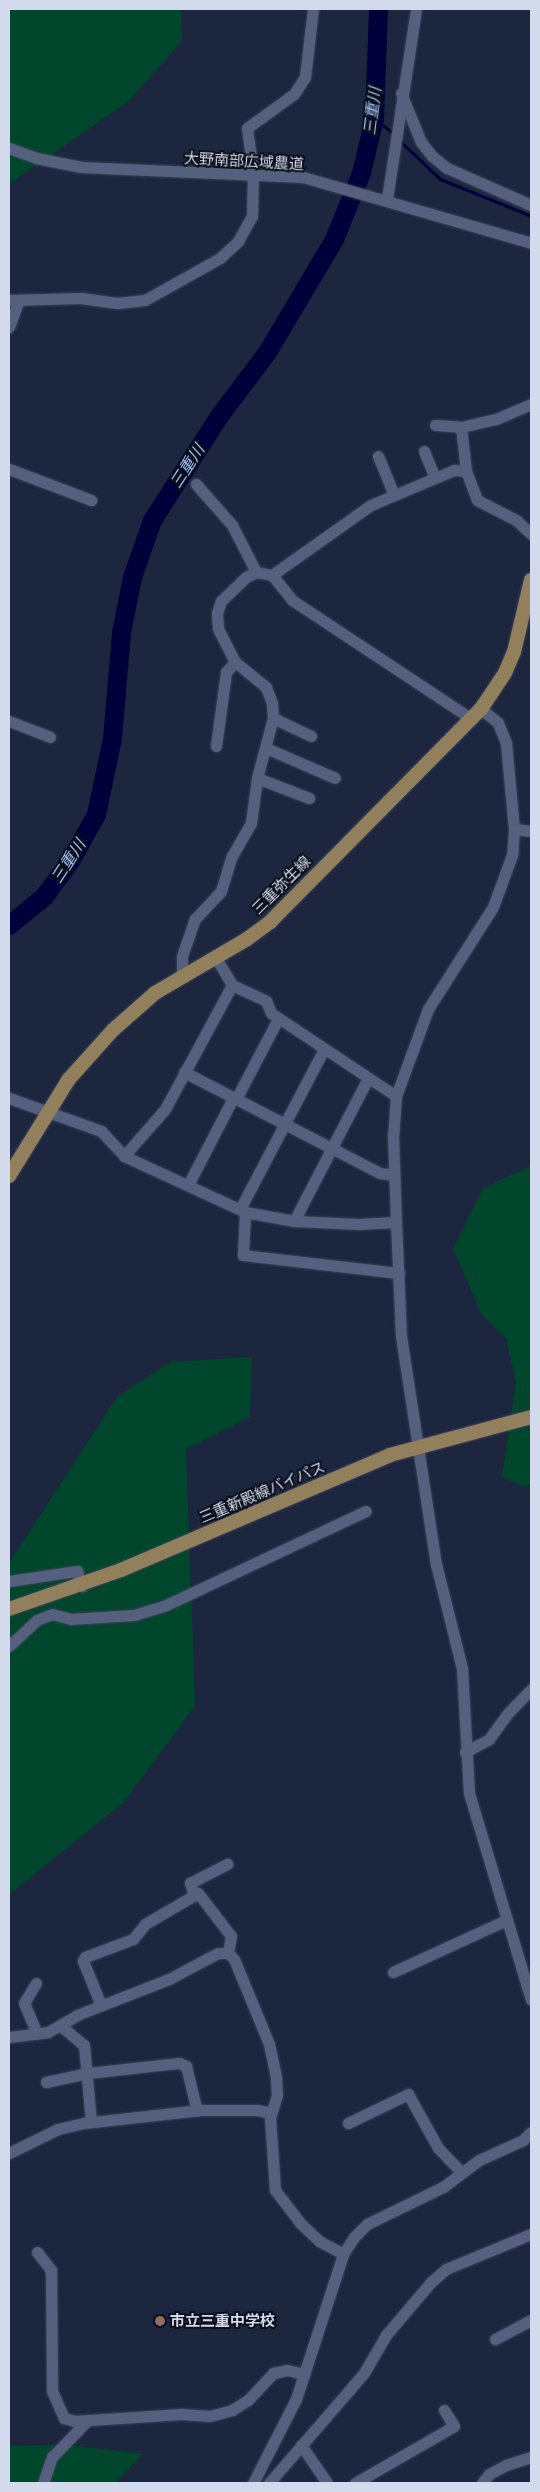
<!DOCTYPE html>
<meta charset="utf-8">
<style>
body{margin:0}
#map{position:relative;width:540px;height:2492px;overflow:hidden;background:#1d263f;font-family:"Noto Sans","Noto Sans JP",sans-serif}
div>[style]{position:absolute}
.green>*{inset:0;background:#00462d}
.stream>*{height:3px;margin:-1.5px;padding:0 1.5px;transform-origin:1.5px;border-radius:1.5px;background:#00013a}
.river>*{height:19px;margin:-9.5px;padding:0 9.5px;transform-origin:9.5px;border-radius:9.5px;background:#00013a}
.roads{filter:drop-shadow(0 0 1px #3c4358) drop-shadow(0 0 1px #3c4358)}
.minor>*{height:11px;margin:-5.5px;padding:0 5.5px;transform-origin:5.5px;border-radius:5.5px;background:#54607d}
.major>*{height:14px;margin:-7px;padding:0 7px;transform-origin:7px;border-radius:7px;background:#927f5b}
.dots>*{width:14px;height:14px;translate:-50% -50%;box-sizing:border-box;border:2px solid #0b101b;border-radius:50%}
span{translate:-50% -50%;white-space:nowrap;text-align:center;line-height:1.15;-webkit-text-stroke:4px #0b101b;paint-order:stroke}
.street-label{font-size:15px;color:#d3daeb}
.poi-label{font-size:15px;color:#d3daeb;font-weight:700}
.left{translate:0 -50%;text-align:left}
.water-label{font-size:16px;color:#a6c2f8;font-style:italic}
.frame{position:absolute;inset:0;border:10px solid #d3daeb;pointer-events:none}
</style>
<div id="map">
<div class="green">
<i style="clip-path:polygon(9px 9px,181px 9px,182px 41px,129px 101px,9px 184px)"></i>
<i style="clip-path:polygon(531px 1166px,531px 1483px,525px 1487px,502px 1477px,516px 1383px,506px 1338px,482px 1315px,453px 1249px,483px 1188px)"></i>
<i style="clip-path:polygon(252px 1357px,250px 1417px,186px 1449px,195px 1706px,124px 1802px,9px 1895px,9px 1563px,117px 1397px,170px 1362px)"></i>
<i style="clip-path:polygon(68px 2445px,143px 2454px,115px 2483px,9px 2483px,9px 2446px)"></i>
</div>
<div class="stream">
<i style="left:374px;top:118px;width:26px;rotate:39deg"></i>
<i style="left:400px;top:141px;width:55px;rotate:43.5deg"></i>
<i style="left:440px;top:179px;width:98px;rotate:22.1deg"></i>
</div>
<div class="river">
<i style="left:9px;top:925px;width:45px;rotate:-39.6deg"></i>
<i style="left:44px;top:896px;width:44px;rotate:-53.4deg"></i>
<i style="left:70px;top:861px;width:54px;rotate:-61deg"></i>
<i style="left:96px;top:814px;width:78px;rotate:-78.1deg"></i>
<i style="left:112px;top:738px;width:106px;rotate:-85.1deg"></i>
<i style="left:121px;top:632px;width:56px;rotate:-78.7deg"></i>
<i style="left:132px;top:577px;width:60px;rotate:-70.7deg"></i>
<i style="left:152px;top:520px;width:122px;rotate:-57.3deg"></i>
<i style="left:218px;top:417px;width:81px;rotate:-53deg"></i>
<i style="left:267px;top:352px;width:131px;rotate:-59.3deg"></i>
<i style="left:334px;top:239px;width:71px;rotate:-67.8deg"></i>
<i style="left:361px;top:173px;width:57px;rotate:-76.7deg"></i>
<i style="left:374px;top:118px;width:109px;rotate:-87.9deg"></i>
</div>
<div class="roads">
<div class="minor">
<i style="left:401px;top:93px;width:53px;rotate:67.8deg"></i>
<i style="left:421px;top:142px;width:18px;rotate:52deg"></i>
<i style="left:432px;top:156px;width:19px;rotate:39deg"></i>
<i style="left:447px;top:168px;width:92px;rotate:23.8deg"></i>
<i style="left:9px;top:148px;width:29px;rotate:20deg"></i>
<i style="left:36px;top:158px;width:46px;rotate:11.3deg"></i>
<i style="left:81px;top:167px;width:222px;rotate:2.6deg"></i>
<i style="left:303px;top:177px;width:237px;rotate:16.1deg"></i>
<i style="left:387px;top:199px;width:192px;rotate:-81.3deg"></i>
<i style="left:9px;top:300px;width:72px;rotate:-1.6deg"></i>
<i style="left:81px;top:298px;width:36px;rotate:8deg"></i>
<i style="left:117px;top:303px;width:28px;rotate:-6deg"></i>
<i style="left:145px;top:300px;width:86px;rotate:-29.2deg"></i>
<i style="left:220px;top:258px;width:25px;rotate:-43deg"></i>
<i style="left:238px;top:241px;width:29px;rotate:-61deg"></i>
<i style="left:252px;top:216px;width:43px;rotate:-88.7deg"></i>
<i style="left:253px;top:173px;width:45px;rotate:-97.6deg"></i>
<i style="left:247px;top:128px;width:58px;rotate:-35.9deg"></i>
<i style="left:294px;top:94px;width:20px;rotate:-57deg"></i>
<i style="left:305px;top:77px;width:68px;rotate:-83.3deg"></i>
<i style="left:9px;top:327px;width:29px;rotate:-70deg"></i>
<i style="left:435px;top:425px;width:26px;rotate:4deg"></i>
<i style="left:461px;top:427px;width:44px;rotate:83.5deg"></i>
<i style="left:461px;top:427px;width:36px;rotate:-13deg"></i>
<i style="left:496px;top:419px;width:38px;rotate:-23deg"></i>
<i style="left:424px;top:451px;width:29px;rotate:68deg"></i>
<i style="left:378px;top:456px;width:42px;rotate:67.7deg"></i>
<i style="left:9px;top:469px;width:88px;rotate:20.7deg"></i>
<i style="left:196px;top:484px;width:55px;rotate:48.7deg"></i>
<i style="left:232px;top:525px;width:53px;rotate:62.9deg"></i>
<i style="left:272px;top:575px;width:121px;rotate:-35.3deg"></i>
<i style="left:371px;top:505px;width:90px;rotate:-22.9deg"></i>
<i style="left:454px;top:470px;width:12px;rotate:5deg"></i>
<i style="left:466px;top:471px;width:31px;rotate:69deg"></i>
<i style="left:477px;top:500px;width:44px;rotate:27.1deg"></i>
<i style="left:516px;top:520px;width:21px;rotate:43deg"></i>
<i style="left:481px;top:709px;width:22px;rotate:39deg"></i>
<i style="left:498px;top:723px;width:22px;rotate:68deg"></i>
<i style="left:506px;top:743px;width:86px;rotate:84.7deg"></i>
<i style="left:514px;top:829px;width:26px;rotate:94deg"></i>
<i style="left:512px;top:855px;width:55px;rotate:110.1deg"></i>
<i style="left:493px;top:907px;width:121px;rotate:122.5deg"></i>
<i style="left:428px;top:1009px;width:93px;rotate:110.2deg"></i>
<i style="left:396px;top:1096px;width:39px;rotate:94deg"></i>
<i style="left:393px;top:1135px;width:87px;rotate:88deg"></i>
<i style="left:396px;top:1222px;width:114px;rotate:87.5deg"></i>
<i style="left:401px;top:1336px;width:231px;rotate:81.3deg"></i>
<i style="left:436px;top:1564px;width:107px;rotate:76deg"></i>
<i style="left:462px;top:1668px;width:125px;rotate:86.8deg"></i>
<i style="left:469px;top:1793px;width:216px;rotate:73.3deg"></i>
<i style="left:273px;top:718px;width:42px;rotate:25.3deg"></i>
<i style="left:9px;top:721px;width:44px;rotate:21.3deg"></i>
<i style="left:216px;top:746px;width:75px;rotate:-82.3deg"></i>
<i style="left:226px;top:672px;width:13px;rotate:-48deg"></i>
<i style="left:266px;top:748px;width:75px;rotate:23.5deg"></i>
<i style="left:257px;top:778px;width:56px;rotate:21deg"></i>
<i style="left:514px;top:829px;width:17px;rotate:7deg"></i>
<i style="left:216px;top:958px;width:31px;rotate:59deg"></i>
<i style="left:232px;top:985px;width:38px;rotate:25deg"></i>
<i style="left:266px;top:1001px;width:13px;rotate:67deg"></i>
<i style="left:271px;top:1013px;width:150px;rotate:33.6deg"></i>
<i style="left:182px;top:977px;width:21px;rotate:-90deg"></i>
<i style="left:182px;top:956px;width:39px;rotate:-71deg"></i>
<i style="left:195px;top:919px;width:38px;rotate:-47deg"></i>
<i style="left:221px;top:891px;width:37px;rotate:-73deg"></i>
<i style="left:232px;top:856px;width:38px;rotate:-60deg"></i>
<i style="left:251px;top:823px;width:45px;rotate:-82.4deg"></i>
<i style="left:257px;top:778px;width:62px;rotate:-75.1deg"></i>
<i style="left:273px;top:718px;width:15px;rotate:-94deg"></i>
<i style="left:272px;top:703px;width:17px;rotate:-111deg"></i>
<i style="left:266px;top:687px;width:40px;rotate:-141deg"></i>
<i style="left:235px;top:662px;width:38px;rotate:-117deg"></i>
<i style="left:218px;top:628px;width:15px;rotate:-94deg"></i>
<i style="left:217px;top:613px;width:13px;rotate:-72deg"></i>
<i style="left:221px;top:601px;width:35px;rotate:-44deg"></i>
<i style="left:246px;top:577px;width:11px;rotate:-27deg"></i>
<i style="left:256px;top:572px;width:16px;rotate:11deg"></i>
<i style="left:272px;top:575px;width:32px;rotate:51deg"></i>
<i style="left:292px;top:600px;width:216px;rotate:33.5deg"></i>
<i style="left:184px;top:1072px;width:220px;rotate:27.3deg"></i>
<i style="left:380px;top:1173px;width:14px;rotate:8deg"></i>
<i style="left:9px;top:1098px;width:98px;rotate:19.7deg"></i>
<i style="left:101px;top:1131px;width:34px;rotate:47deg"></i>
<i style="left:124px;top:1156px;width:133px;rotate:24.8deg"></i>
<i style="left:245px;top:1212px;width:50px;rotate:10.4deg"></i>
<i style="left:294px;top:1221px;width:65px;rotate:2.6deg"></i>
<i style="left:359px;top:1224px;width:37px;rotate:-3deg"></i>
<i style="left:236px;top:1099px;width:90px;rotate:-62.3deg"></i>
<i style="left:124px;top:1156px;width:62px;rotate:-48.9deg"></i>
<i style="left:165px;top:1109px;width:141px;rotate:-61.6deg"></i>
<i style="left:189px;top:1183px;width:96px;rotate:-62.6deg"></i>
<i style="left:240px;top:1209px;width:181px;rotate:-62.3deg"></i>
<i style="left:245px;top:1212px;width:43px;rotate:92.7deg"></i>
<i style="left:243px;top:1255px;width:157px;rotate:6.6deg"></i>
<i style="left:294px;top:1221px;width:161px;rotate:-62.6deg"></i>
<i style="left:9px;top:1581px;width:69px;rotate:-8.4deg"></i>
<i style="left:77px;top:1571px;width:16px;rotate:72deg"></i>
<i style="left:9px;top:1646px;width:38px;rotate:-43deg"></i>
<i style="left:37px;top:1620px;width:16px;rotate:-22deg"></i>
<i style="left:52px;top:1614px;width:20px;rotate:15deg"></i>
<i style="left:71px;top:1619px;width:63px;rotate:-3.6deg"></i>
<i style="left:134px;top:1615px;width:31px;rotate:-17deg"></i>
<i style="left:164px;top:1606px;width:223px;rotate:-25.2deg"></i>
<i style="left:465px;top:1752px;width:27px;rotate:-28deg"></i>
<i style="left:489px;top:1739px;width:32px;rotate:-54deg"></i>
<i style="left:508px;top:1713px;width:33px;rotate:-46deg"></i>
<i style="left:194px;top:1895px;width:13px;rotate:-108deg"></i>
<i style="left:190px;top:1883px;width:42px;rotate:-27.2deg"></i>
<i style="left:393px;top:1972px;width:124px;rotate:-24.7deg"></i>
<i style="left:36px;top:1983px;width:23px;rotate:121deg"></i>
<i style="left:24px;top:2003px;width:33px;rotate:67deg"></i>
<i style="left:101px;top:2005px;width:48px;rotate:-112.2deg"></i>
<i style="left:83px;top:1961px;width:4px;rotate:-63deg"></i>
<i style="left:85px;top:1957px;width:51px;rotate:-20.6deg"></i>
<i style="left:133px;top:1939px;width:19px;rotate:-51deg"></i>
<i style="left:145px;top:1924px;width:61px;rotate:-30.3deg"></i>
<i style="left:198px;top:1893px;width:54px;rotate:52.5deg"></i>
<i style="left:231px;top:1936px;width:17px;rotate:100deg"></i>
<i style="left:61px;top:2026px;width:30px;rotate:40deg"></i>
<i style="left:84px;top:2045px;width:77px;rotate:84.8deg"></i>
<i style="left:9px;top:2037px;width:39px;rotate:-7deg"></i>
<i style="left:48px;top:2032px;width:34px;rotate:-30deg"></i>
<i style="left:77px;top:2015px;width:99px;rotate:-21.4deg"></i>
<i style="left:169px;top:1979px;width:55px;rotate:-28deg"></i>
<i style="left:218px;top:1953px;width:10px"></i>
<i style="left:228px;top:1953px;width:8px;rotate:45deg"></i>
<i style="left:234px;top:1959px;width:92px;rotate:67.6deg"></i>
<i style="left:269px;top:2044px;width:35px;rotate:78deg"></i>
<i style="left:276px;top:2078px;width:17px;rotate:87deg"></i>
<i style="left:277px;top:2095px;width:24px;rotate:107deg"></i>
<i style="left:270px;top:2118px;width:72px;rotate:86deg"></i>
<i style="left:275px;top:2190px;width:43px;rotate:52.6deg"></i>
<i style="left:301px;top:2224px;width:25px;rotate:43deg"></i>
<i style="left:319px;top:2241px;width:27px;rotate:28deg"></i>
<i style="left:46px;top:2082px;width:43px;rotate:-12.1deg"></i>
<i style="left:88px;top:2073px;width:92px;rotate:-6.3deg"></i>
<i style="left:179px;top:2063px;width:8px;rotate:23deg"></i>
<i style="left:186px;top:2066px;width:46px;rotate:76.3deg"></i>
<i style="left:348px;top:2123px;width:67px;rotate:-25.8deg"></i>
<i style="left:408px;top:2094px;width:62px;rotate:60.9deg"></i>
<i style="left:438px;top:2148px;width:33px;rotate:46deg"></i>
<i style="left:9px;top:2153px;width:55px;rotate:-26.1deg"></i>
<i style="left:58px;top:2129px;width:27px;rotate:-13deg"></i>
<i style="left:84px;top:2123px;width:117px;rotate:-6.4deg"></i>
<i style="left:200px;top:2110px;width:57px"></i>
<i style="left:257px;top:2110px;width:14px;rotate:12deg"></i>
<i style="left:37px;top:2252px;width:23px;rotate:52deg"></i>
<i style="left:51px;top:2270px;width:121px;rotate:89.5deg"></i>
<i style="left:52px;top:2391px;width:30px;rotate:66deg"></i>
<i style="left:64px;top:2418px;width:11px;rotate:15deg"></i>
<i style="left:75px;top:2421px;width:106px;rotate:-3.8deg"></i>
<i style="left:181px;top:2414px;width:29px;rotate:4deg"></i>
<i style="left:210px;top:2416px;width:23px;rotate:-15deg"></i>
<i style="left:232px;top:2410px;width:19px;rotate:-32deg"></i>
<i style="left:248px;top:2400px;width:37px;rotate:-47deg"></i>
<i style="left:273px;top:2373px;width:14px;rotate:-12deg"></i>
<i style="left:287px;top:2370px;width:18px;rotate:13deg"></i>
<i style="left:495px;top:2339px;width:41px;rotate:-27.8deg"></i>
<i style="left:301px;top:2445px;width:46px;rotate:55.6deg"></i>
<i style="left:43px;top:2483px;width:28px;rotate:-71deg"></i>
<i style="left:52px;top:2457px;width:52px;rotate:-45.8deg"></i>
<i style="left:253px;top:2483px;width:94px;rotate:-62.9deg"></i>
<i style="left:296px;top:2399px;width:152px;rotate:-72deg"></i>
<i style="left:343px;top:2254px;width:20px;rotate:-57deg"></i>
<i style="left:354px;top:2237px;width:18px;rotate:-45deg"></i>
<i style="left:367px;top:2224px;width:85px;rotate:-26deg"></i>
<i style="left:443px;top:2187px;width:45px;rotate:-36.9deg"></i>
<i style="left:479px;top:2160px;width:48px;rotate:-24.4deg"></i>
<i style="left:523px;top:2140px;width:11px;rotate:-45deg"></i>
<i style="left:269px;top:2483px;width:145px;rotate:-49.2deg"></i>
<i style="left:364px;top:2373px;width:44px;rotate:-59.9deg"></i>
<i style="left:386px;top:2335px;width:70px;rotate:-49.7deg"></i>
<i style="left:431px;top:2282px;width:20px;rotate:-41deg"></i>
<i style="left:446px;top:2269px;width:92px;rotate:-22.4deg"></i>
<i style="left:355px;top:2483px;width:114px;rotate:-29.9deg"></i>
<i style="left:454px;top:2426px;width:19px;rotate:-122deg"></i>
<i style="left:482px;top:2483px;width:11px;rotate:-52deg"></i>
<i style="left:489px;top:2474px;width:19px;rotate:-28deg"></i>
<i style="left:506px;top:2465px;width:26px;rotate:-18deg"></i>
</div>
<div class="major">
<i style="left:9px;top:1176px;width:114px;rotate:-58.3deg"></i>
<i style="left:69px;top:1079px;width:66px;rotate:-48.1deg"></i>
<i style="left:113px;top:1030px;width:56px;rotate:-41.4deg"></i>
<i style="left:155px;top:993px;width:107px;rotate:-30.4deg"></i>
<i style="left:247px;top:939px;width:29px;rotate:-36deg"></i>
<i style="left:270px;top:922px;width:300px;rotate:-45.3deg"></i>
<i style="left:481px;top:709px;width:43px;rotate:-56.3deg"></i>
<i style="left:505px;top:673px;width:23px;rotate:-67deg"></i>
<i style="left:514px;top:652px;width:74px;rotate:-76.7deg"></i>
<i style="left:9px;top:1609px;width:119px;rotate:-19.2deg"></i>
<i style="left:121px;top:1570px;width:293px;rotate:-23.1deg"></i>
<i style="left:390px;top:1455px;width:146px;rotate:-15.1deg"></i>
</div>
</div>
<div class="dots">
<i style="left:160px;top:2321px;background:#8d6e63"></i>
</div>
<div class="street-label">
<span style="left:244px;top:161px;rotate:3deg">大野南部広域農道</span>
<span style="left:281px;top:885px;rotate:-45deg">三重弥生線</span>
<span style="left:262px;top:1492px;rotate:-23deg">三重新殿線バイパス</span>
</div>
<div class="poi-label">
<span class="left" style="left:170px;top:2321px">市立三重中学校</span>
</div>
<div class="water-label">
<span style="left:372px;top:111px;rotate:-83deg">三重川</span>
<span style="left:187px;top:466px;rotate:-57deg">三重川</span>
<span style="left:68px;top:861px;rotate:-57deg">三重川</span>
</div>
<div class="frame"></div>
</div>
